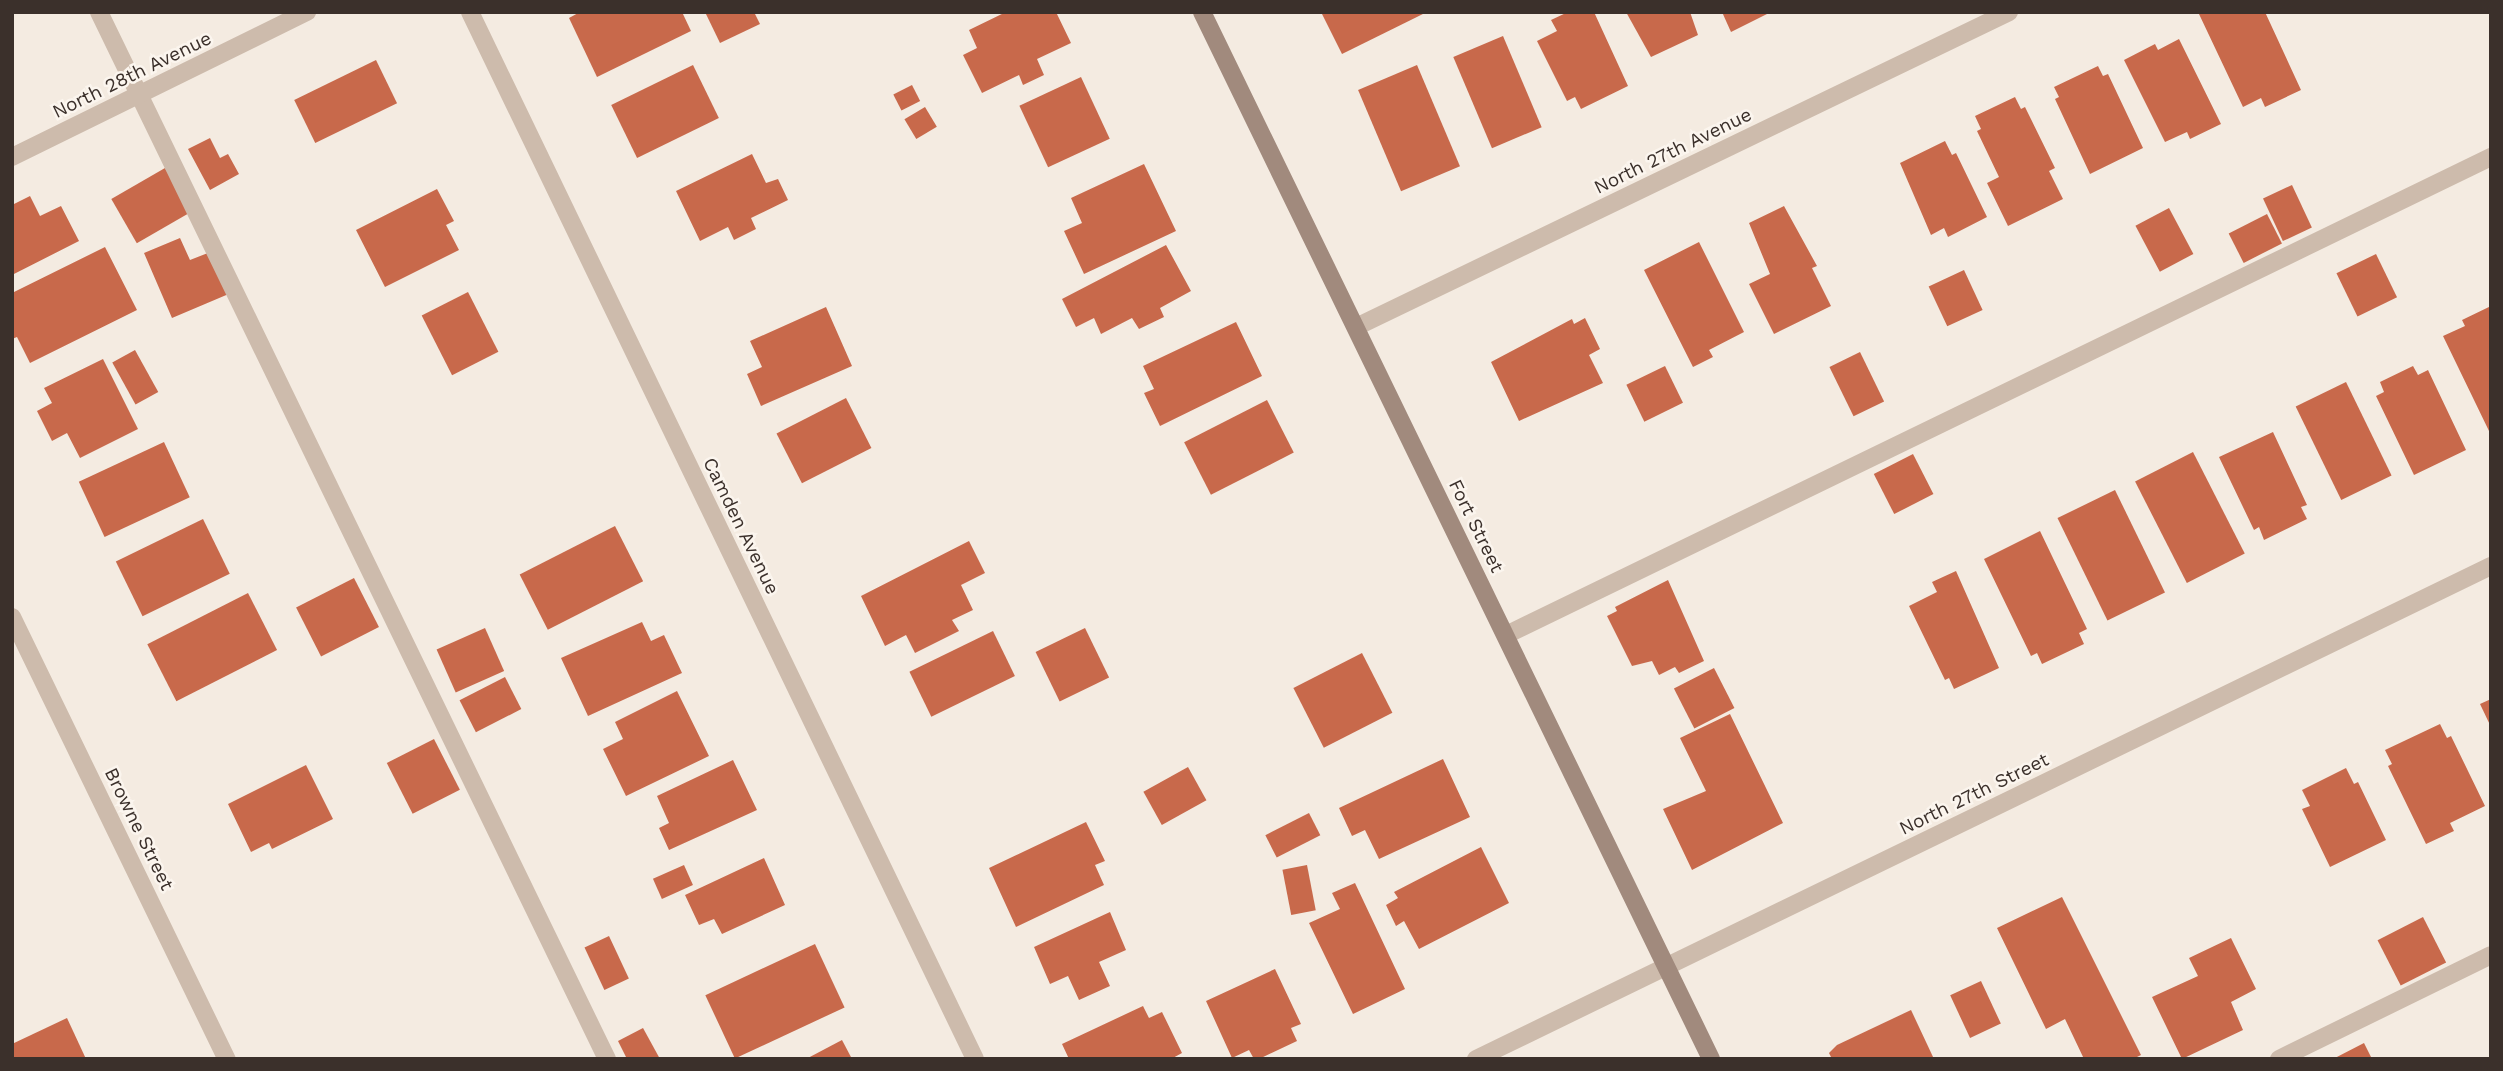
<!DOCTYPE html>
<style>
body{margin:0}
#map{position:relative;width:2503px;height:1071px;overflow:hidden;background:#f4ebe1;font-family:"Work Sans",sans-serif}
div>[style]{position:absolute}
.building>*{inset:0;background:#c8694b;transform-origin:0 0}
.lane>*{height:18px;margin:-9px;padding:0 9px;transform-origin:9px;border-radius:9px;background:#cdbbac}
.street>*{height:18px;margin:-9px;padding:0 9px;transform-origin:9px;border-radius:9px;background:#cdbbac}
.secondary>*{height:18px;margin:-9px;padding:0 9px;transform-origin:9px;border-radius:9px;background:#a18a7d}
span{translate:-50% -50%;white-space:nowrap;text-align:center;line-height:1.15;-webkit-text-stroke:5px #fbf5ee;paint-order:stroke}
.street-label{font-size:19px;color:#3b302b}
.frame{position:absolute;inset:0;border:14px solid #3b302b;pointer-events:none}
</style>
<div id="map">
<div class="building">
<i style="clip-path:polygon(580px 12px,682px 12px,691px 31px,597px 77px,569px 18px)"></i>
<i style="clip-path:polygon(705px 12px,754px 12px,760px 24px,720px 43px)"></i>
<i style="clip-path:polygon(1006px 12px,1056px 12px,1071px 43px,1037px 59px,1044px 75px,1023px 85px,1019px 75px,982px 93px,963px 55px,977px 48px,969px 30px)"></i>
<i style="clip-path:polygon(1321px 12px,1427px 12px,1342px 54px)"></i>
<i style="clip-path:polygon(1568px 12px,1594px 12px,1628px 86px,1581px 109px,1575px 97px,1567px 101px,1537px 41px,1557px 31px,1551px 20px)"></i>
<i style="clip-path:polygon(1626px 12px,1690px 12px,1698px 35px,1651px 57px)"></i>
<i style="clip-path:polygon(1722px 12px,1771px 12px,1731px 32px)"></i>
<i style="clip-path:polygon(2204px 12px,2265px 12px,2301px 90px,2265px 107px,2261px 98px,2243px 107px,2199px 14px)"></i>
<i style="left:1503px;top:36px;width:99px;height:54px;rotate:67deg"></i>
<i style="clip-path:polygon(2179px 39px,2221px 124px,2190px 139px,2187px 132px,2165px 142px,2124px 60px,2155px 44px,2158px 50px)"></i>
<i style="left:376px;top:60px;width:48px;height:91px;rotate:64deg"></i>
<i style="left:693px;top:65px;width:59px;height:91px;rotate:64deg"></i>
<i style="left:1417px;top:65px;width:110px;height:64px;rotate:67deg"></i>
<i style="clip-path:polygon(2098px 66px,2103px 76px,2108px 74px,2143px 148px,2090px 174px,2055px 99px,2059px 97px,2054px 87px)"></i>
<i style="left:1081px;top:77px;width:68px;height:68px;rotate:65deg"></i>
<i style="left:912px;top:85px;width:18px;height:21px;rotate:63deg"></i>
<i style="clip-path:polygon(2015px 97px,2021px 109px,2025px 107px,2055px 168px,2049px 171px,2063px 199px,2008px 226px,1987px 183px,1999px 177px,1977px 131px,1981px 129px,1975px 116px)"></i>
<i style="left:925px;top:107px;width:23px;height:24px;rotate:59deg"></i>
<i style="clip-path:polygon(210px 138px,220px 158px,228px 154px,239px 174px,210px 190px,188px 149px)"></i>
<i style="clip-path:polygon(1945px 141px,1952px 155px,1956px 153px,1987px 217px,1948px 237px,1944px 228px,1931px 235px,1900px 163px)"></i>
<i style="clip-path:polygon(752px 154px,766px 183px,778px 179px,788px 200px,751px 218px,756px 229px,734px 240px,728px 227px,700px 241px,676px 191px)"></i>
<i style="clip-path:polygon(1144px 164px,1176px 231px,1084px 274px,1064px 231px,1082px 223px,1071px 198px)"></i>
<i style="left:165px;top:168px;width:51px;height:62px;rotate:60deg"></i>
<i style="left:2292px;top:185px;width:47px;height:32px;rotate:65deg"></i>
<i style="clip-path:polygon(437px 189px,454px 221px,446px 225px,459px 250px,385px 287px,356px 230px)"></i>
<i style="clip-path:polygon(30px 196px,40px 216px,61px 206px,79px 241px,12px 275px,12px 205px)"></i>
<i style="clip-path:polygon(1784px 206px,1817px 266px,1812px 268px,1831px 306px,1774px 334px,1749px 284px,1770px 274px,1749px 223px)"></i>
<i style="left:2169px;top:208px;width:52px;height:38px;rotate:62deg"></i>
<i style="left:2267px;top:214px;width:33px;height:43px;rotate:63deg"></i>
<i style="clip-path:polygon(180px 238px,190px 260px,213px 251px,231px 293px,172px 318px,144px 253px)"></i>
<i style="clip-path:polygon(1699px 242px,1744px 332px,1709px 350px,1713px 357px,1693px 367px,1644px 270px)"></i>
<i style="clip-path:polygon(1166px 245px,1191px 291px,1160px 308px,1164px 317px,1139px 329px,1132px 318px,1101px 334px,1094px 318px,1076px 327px,1062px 299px)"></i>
<i style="clip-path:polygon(105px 247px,137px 310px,30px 363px,17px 337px,12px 339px,12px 293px)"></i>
<i style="left:2376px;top:254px;width:48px;height:44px;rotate:64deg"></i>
<i style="left:1964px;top:270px;width:44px;height:39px;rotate:65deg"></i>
<i style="left:468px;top:292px;width:67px;height:52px;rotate:63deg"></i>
<i style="clip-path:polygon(2491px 306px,2491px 430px,2489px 431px,2443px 336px,2465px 326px,2462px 320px)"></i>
<i style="clip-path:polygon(826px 307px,852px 366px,761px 406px,747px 374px,762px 367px,750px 341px)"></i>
<i style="clip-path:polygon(1585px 318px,1600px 349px,1589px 355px,1603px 383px,1519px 421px,1491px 362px,1572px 319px,1574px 324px)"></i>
<i style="clip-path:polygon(1236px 322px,1262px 376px,1160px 426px,1144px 393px,1154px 389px,1143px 366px)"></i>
<i style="left:135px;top:350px;width:48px;height:26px;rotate:61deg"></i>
<i style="left:1860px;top:352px;width:55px;height:34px;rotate:64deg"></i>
<i style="clip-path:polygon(103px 359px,138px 429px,80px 458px,67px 433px,52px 441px,37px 411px,52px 403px,44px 388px)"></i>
<i style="left:1665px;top:366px;width:41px;height:43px;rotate:64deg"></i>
<i style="clip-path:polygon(2413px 366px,2418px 375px,2428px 370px,2466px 450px,2414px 475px,2376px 396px,2384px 392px,2380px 382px)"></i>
<i style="left:2346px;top:382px;width:104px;height:56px;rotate:64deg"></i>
<i style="left:846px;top:398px;width:56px;height:78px;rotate:63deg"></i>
<i style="left:1267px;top:400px;width:59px;height:93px;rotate:63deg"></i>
<i style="clip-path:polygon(2273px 432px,2307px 505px,2301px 507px,2307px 519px,2264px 540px,2259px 527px,2254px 530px,2219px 457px)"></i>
<i style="left:164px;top:442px;width:61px;height:94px;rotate:65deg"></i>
<i style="left:2193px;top:452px;width:114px;height:65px;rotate:63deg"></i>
<i style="left:1913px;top:454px;width:45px;height:44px;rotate:63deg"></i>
<i style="left:2115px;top:490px;width:114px;height:64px;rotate:64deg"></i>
<i style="left:203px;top:519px;width:61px;height:97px;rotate:64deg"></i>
<i style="left:615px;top:526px;width:62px;height:107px;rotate:63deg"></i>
<i style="clip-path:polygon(2040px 531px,2087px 629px,2079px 633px,2084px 644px,2042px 664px,2037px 653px,2031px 656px,1984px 559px)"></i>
<i style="clip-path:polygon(969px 541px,985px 573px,961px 585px,973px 610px,952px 620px,959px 631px,915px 653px,906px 635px,885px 646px,861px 596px)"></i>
<i style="clip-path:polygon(1956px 571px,1999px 668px,1954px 689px,1949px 678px,1945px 680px,1909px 606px,1937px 592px,1932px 582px)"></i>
<i style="left:354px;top:578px;width:55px;height:65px;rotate:63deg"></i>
<i style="clip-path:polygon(1668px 580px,1704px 661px,1679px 673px,1675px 667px,1659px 675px,1652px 661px,1632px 666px,1607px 616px,1617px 611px,1615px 607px)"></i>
<i style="left:248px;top:593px;width:64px;height:113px;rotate:63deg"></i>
<i style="clip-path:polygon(642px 622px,651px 641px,664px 635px,682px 673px,588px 716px,561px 658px)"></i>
<i style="left:485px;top:628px;width:47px;height:53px;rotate:66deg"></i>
<i style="left:1085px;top:628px;width:55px;height:55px;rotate:64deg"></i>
<i style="left:993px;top:631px;width:50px;height:93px;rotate:64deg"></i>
<i style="left:1362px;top:653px;width:67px;height:77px;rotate:63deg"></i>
<i style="left:1714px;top:668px;width:45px;height:45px;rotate:63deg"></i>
<i style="left:505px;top:677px;width:36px;height:51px;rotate:63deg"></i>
<i style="clip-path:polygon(677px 691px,709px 756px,626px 796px,603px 749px,623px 739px,615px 722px)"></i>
<i style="clip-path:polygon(2491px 699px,2491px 727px,2480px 704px)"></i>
<i style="clip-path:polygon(1730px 714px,1783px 823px,1692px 870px,1663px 809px,1706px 791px,1680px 738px)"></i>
<i style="clip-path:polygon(2440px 724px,2447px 738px,2451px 736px,2485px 806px,2450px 823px,2454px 831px,2426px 844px,2388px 766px,2392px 764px,2385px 750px)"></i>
<i style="left:434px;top:739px;width:57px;height:53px;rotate:63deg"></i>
<i style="clip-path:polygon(1443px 759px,1470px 817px,1379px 859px,1365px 830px,1352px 836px,1339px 808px)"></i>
<i style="clip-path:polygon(733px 760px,757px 810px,669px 850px,659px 828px,669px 823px,657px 796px)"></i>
<i style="clip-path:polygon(306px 765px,333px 819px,272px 849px,269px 843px,251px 852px,228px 804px)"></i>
<i style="left:1188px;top:767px;width:38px;height:51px;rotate:61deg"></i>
<i style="clip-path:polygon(2346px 768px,2354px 784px,2358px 782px,2386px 840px,2330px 867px,2302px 809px,2310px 806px,2302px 790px)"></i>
<i style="left:1309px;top:813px;width:25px;height:49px;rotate:63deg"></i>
<i style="clip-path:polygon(1086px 822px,1105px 861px,1095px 865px,1104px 885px,1016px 927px,989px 868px)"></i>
<i style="clip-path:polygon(1481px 847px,1509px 903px,1419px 949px,1404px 921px,1396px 926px,1386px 905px,1398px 898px,1394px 892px)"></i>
<i style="clip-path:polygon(764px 858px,785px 905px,722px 934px,714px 919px,699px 925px,685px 895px)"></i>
<i style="left:684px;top:865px;width:22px;height:34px;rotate:66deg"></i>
<i style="left:1307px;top:865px;width:46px;height:25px;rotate:79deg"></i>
<i style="clip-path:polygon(1355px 883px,1405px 989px,1353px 1014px,1309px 923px,1340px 909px,1332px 893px)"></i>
<i style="clip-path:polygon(2062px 897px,2141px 1055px,2133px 1059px,2084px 1059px,2065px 1019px,2046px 1029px,1997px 928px)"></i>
<i style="clip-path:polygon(1110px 912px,1126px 950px,1099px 962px,1110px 986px,1079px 1000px,1068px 976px,1050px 984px,1034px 947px)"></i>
<i style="left:2423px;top:917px;width:51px;height:51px;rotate:63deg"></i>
<i style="left:609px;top:936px;width:47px;height:27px;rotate:65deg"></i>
<i style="clip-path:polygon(2231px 938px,2256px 989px,2231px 1002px,2243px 1030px,2182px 1059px,2152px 997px,2198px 976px,2189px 958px)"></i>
<i style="left:815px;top:944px;width:70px;height:121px;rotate:65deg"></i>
<i style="clip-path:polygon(1275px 969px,1301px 1024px,1291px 1028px,1297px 1041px,1259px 1059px,1254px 1059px,1249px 1050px,1232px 1058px,1206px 1001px)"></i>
<i style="left:1981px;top:981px;width:47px;height:34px;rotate:65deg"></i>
<i style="clip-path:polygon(1143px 1006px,1149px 1018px,1162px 1012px,1182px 1053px,1171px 1059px,1069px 1059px,1062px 1044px)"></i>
<i style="clip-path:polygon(1911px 1010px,1934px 1059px,1832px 1059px,1829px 1053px,1837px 1045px)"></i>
<i style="clip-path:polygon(67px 1018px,86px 1059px,12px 1059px,12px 1044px)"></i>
<i style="clip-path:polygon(643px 1028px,660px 1059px,627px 1059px,618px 1041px)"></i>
<i style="clip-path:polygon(842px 1040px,852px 1059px,806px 1059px)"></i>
<i style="clip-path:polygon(2364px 1043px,2372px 1059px,2333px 1059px)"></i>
</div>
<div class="lane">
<i style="left:99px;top:12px;width:1164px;rotate:64.12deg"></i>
<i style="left:1506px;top:635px;width:1095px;rotate:-25.89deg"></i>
<i style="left:2279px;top:1059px;width:236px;rotate:-26.1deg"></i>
</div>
<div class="street">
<i style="left:470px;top:12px;width:1162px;rotate:64.25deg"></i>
<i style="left:12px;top:157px;width:329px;rotate:-26.2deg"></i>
<i style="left:1356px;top:327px;width:725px;rotate:-25.75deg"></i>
<i style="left:12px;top:617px;width:492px;rotate:64.1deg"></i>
<i style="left:1476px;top:1059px;width:1128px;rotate:-25.91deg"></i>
</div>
<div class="secondary">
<i style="left:1202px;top:12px;width:1164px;rotate:64.07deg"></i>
</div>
<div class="street-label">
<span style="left:132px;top:75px;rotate:-26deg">North 28th Avenue</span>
<span style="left:1673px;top:151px;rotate:-26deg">North 27th Avenue</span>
<span style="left:741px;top:526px;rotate:64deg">Camden Avenue</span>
<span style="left:1476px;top:526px;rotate:64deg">Fort Street</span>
<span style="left:1974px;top:794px;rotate:-26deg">North 27th Street</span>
<span style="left:139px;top:829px;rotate:64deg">Browne Street</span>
</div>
<div class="frame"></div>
</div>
